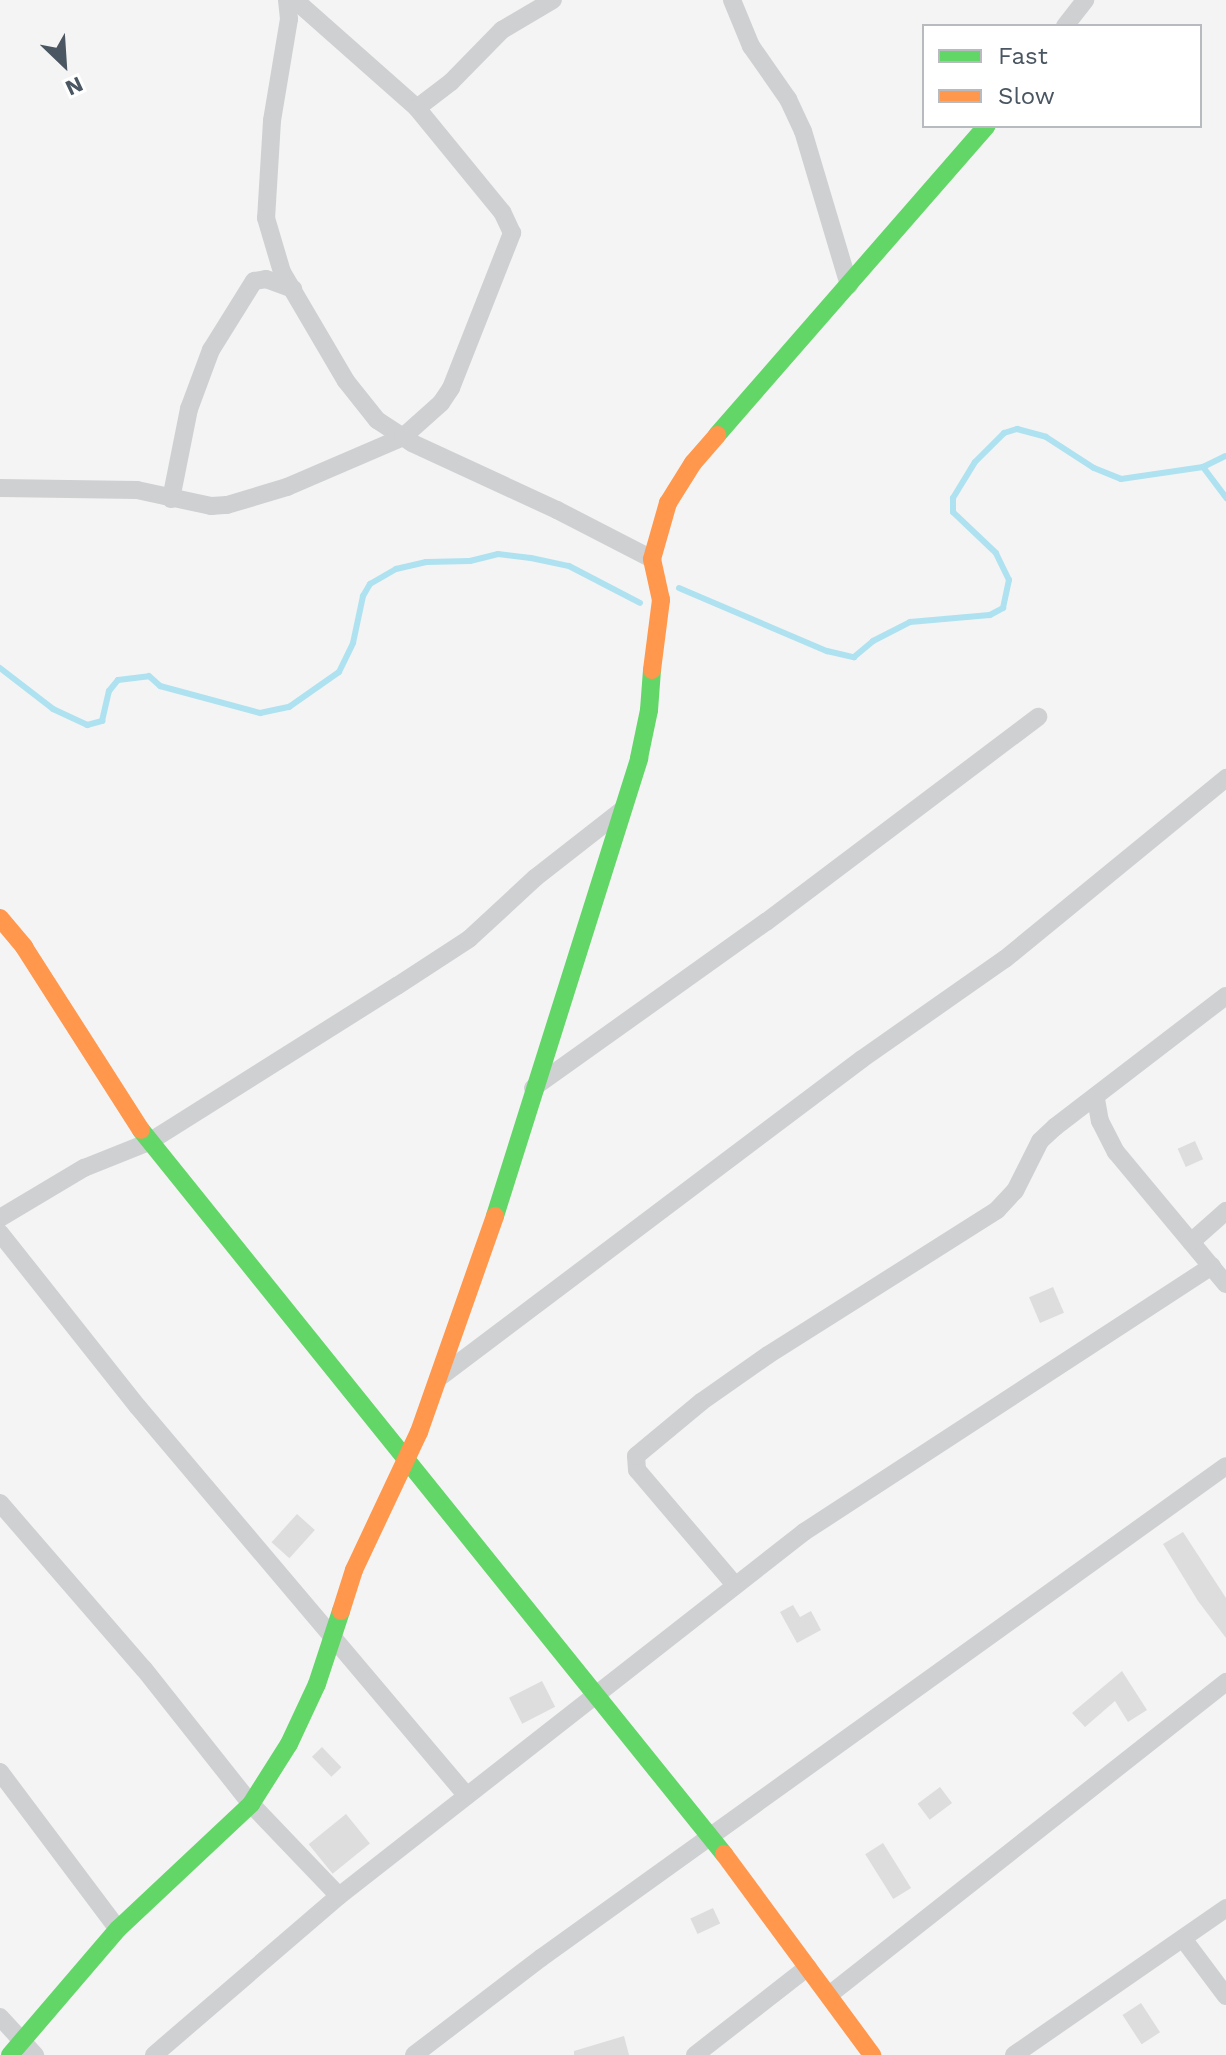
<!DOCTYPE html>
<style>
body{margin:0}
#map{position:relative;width:1226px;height:2055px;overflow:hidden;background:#f4f4f4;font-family:"Work Sans",sans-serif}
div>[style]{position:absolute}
.stream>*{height:6px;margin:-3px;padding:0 3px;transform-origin:3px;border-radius:3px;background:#aee2f0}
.building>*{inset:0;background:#ddddde;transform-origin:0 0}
.street>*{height:18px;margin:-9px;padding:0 9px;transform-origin:9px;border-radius:9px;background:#ced0d2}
.fast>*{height:18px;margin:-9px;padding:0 9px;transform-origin:9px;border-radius:9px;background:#63d668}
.slow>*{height:18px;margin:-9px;padding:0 9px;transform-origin:9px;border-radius:9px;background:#ff974d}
span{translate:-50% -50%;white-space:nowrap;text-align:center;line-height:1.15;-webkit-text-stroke:8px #fff;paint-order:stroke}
.legend{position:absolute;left:922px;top:24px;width:280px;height:104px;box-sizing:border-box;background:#fff;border:2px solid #b7bbc0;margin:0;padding:10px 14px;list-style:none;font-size:24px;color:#4a5661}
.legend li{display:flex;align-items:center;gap:16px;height:40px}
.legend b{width:40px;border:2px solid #b7bbc0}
.north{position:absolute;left:24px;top:24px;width:80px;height:80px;-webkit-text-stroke:6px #fff;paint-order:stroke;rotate:155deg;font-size:22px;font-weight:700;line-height:32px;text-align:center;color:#4a5661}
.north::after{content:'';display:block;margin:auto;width:28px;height:36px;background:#4a5661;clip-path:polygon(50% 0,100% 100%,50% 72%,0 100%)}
</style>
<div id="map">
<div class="stream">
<i style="left:1203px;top:467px;width:39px;rotate:53deg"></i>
<i style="left:679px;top:588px;width:161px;rotate:23.1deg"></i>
<i style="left:827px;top:651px;width:28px;rotate:13deg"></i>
<i style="left:854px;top:657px;width:25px;rotate:-40deg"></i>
<i style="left:873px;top:641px;width:42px;rotate:-27.2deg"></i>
<i style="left:910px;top:622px;width:80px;rotate:-5deg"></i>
<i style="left:990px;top:615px;width:15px;rotate:-28deg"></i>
<i style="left:1003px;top:608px;width:29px;rotate:-78deg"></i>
<i style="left:1009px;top:580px;width:30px;rotate:-116deg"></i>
<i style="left:996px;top:553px;width:59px;rotate:-136.4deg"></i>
<i style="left:953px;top:512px;width:14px;rotate:-90deg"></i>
<i style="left:953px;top:498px;width:42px;rotate:-58.6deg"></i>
<i style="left:975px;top:462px;width:41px;rotate:-45deg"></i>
<i style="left:1004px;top:433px;width:14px;rotate:-17deg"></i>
<i style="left:1017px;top:429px;width:30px;rotate:15deg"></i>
<i style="left:1046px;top:437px;width:57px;rotate:32.9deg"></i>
<i style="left:1094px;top:468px;width:29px;rotate:22deg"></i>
<i style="left:1121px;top:479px;width:83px;rotate:-8.3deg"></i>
<i style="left:1203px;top:467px;width:25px;rotate:-26deg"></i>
<i style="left:0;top:668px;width:67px;rotate:37.7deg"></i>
<i style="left:53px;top:709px;width:38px;rotate:25deg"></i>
<i style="left:87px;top:725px;width:16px;rotate:-15deg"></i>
<i style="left:102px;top:721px;width:31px;rotate:-77deg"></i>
<i style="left:109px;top:691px;width:14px;rotate:-51deg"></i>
<i style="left:118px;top:680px;width:31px;rotate:-7deg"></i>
<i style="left:149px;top:676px;width:15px;rotate:42deg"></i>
<i style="left:160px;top:686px;width:104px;rotate:15.1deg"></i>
<i style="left:260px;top:713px;width:30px;rotate:-12deg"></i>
<i style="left:289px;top:707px;width:61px;rotate:-35deg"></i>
<i style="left:339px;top:672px;width:32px;rotate:-64deg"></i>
<i style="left:353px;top:643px;width:48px;rotate:-78deg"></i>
<i style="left:363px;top:596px;width:14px;rotate:-60deg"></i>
<i style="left:370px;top:584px;width:30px;rotate:-30deg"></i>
<i style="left:396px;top:569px;width:31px;rotate:-13deg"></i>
<i style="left:426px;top:562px;width:44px;rotate:-1.3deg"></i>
<i style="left:470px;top:561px;width:29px;rotate:-14deg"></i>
<i style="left:498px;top:554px;width:33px;rotate:7deg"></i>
<i style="left:531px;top:558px;width:39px;rotate:12deg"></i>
<i style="left:569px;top:566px;width:80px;rotate:27.5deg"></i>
</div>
<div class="building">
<i style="left:1195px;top:1141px;width:20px;height:19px;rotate:66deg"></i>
<i style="left:1053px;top:1287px;width:28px;height:26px;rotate:67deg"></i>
<i style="left:297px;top:1514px;width:24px;height:38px;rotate:42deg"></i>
<i style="clip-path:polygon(1183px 1532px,1226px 1598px,1226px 1638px,1198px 1601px,1163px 1544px)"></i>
<i style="clip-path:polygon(793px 1605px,800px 1617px,811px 1611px,821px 1630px,797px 1643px,780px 1612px)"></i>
<i style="clip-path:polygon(1122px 1671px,1147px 1710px,1128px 1722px,1115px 1701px,1085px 1727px,1072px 1713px)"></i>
<i style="left:542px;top:1681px;width:29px;height:37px;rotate:63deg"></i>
<i style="left:322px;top:1747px;width:28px;height:14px;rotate:46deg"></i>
<i style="left:940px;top:1787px;width:20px;height:28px;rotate:53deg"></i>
<i style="left:346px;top:1814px;width:38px;height:48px;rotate:51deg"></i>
<i style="left:883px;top:1843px;width:53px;height:21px;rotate:58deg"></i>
<i style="left:713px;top:1908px;width:17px;height:25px;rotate:65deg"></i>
<i style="left:1141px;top:2003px;width:35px;height:22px;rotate:57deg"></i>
<i style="clip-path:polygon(624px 2036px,629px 2055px,574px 2055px,574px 2051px)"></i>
</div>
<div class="street">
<i style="left:287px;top:0;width:19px;rotate:84deg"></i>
<i style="left:289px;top:19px;width:103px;rotate:99.5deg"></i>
<i style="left:272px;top:121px;width:97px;rotate:93.5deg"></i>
<i style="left:266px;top:218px;width:56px;rotate:73.5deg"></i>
<i style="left:282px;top:272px;width:126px;rotate:59.6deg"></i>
<i style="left:346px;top:381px;width:50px;rotate:51.5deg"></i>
<i style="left:377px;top:420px;width:42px;rotate:33.3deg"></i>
<i style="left:412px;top:443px;width:160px;rotate:24.8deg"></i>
<i style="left:557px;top:510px;width:107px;rotate:27.3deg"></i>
<i style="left:295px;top:0;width:163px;rotate:41.5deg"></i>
<i style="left:417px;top:108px;width:43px;rotate:-37.4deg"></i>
<i style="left:451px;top:82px;width:73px;rotate:-45.6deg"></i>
<i style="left:502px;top:30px;width:59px;rotate:-30.5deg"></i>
<i style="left:732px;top:0;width:50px;rotate:67.6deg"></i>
<i style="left:751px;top:46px;width:65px;rotate:55.1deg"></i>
<i style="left:788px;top:99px;width:35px;rotate:65deg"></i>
<i style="left:803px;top:131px;width:161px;rotate:73.4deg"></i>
<i style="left:1065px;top:26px;width:33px;rotate:-52deg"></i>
<i style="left:0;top:488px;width:137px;rotate:0.8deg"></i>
<i style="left:137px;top:490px;width:76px;rotate:12.2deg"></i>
<i style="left:211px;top:506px;width:16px;rotate:-4deg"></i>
<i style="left:227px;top:505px;width:63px;rotate:-16.7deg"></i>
<i style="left:287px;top:487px;width:126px;rotate:-23.3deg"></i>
<i style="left:403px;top:437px;width:51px;rotate:-41.8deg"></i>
<i style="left:441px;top:403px;width:18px;rotate:-56deg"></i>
<i style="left:451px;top:388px;width:167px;rotate:-68.5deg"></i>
<i style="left:512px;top:233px;width:23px;rotate:-115deg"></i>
<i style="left:502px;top:212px;width:134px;rotate:-129.3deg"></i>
<i style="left:171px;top:499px;width:92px;rotate:-78.7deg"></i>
<i style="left:189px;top:409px;width:63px;rotate:-69.6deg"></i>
<i style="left:211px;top:350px;width:81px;rotate:-58.1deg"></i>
<i style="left:254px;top:281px;width:12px;rotate:-9deg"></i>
<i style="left:266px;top:279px;width:29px;rotate:20deg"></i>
<i style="left:533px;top:1088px;width:286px;rotate:-35.5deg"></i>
<i style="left:766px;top:922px;width:341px;rotate:-37deg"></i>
<i style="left:1096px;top:1099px;width:22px;rotate:80deg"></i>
<i style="left:1100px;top:1121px;width:35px;rotate:63deg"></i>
<i style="left:1116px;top:1152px;width:172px;rotate:50.2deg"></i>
<i style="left:0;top:1218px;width:98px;rotate:-30.8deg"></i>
<i style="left:84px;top:1168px;width:70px;rotate:-21.8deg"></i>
<i style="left:149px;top:1142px;width:293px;rotate:-32.2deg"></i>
<i style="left:397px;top:986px;width:86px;rotate:-33.1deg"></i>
<i style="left:469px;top:939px;width:90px;rotate:-42.7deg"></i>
<i style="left:535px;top:878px;width:110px;rotate:-38deg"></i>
<i style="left:0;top:1233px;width:222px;rotate:51.6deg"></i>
<i style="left:138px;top:1407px;width:509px;rotate:49.78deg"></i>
<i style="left:1191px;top:1242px;width:47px;rotate:-41.5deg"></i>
<i style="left:440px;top:1377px;width:528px;rotate:-37deg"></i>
<i style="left:862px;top:1059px;width:174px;rotate:-35deg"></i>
<i style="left:1005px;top:959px;width:286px;rotate:-39.3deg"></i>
<i style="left:0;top:1503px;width:220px;rotate:49.1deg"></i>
<i style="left:144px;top:1669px;width:172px;rotate:51.6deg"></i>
<i style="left:251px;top:1804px;width:127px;rotate:46.3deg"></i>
<i style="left:735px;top:1585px;width:151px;rotate:-130.4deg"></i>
<i style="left:637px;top:1470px;width:14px;rotate:-94deg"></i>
<i style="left:636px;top:1456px;width:85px;rotate:-39.7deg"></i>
<i style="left:701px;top:1402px;width:82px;rotate:-35deg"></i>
<i style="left:768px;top:1355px;width:271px;rotate:-32.3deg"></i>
<i style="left:997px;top:1210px;width:26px;rotate:-47deg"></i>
<i style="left:1015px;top:1191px;width:56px;rotate:-63.4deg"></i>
<i style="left:1040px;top:1141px;width:21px;rotate:-43deg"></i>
<i style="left:1055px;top:1127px;width:215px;rotate:-37.5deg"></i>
<i style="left:0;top:1772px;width:196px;rotate:53.1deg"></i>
<i style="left:1184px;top:1940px;width:70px;rotate:53.1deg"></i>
<i style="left:829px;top:1995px;width:506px;rotate:-38.25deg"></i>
<i style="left:0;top:2017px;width:52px;rotate:47.4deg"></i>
<i style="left:154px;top:2055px;width:244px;rotate:-40.7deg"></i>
<i style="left:339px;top:1896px;width:591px;rotate:-38.05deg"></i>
<i style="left:804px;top:1532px;width:487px;rotate:-33.1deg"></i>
<i style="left:414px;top:2055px;width:160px;rotate:-37.4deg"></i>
<i style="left:541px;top:1958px;width:843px;rotate:-35.69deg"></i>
<i style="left:695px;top:2055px;width:143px;rotate:-37.9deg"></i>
<i style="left:1014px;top:2055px;width:258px;rotate:-34.7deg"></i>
</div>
<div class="fast">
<i style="left:717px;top:435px;width:410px;rotate:-48.9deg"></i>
<i style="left:141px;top:1130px;width:930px;rotate:51.16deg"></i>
<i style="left:495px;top:1216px;width:480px;rotate:-72.5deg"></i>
<i style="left:639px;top:758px;width:49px;rotate:-78.2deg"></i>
<i style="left:649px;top:710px;width:40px;rotate:-85.7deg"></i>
<i style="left:10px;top:2055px;width:166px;rotate:-49.4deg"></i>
<i style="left:118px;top:1929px;width:183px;rotate:-43.2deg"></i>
<i style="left:251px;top:1804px;width:71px;rotate:-57.7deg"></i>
<i style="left:289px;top:1744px;width:66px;rotate:-65deg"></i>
<i style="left:317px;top:1684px;width:77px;rotate:-71.8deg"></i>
</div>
<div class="slow">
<i style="left:652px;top:670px;width:71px;rotate:-82.7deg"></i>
<i style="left:661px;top:600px;width:42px;rotate:-102.4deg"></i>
<i style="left:652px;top:559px;width:58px;rotate:-74.1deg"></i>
<i style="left:668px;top:503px;width:47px;rotate:-58deg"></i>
<i style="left:693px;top:463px;width:37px;rotate:-49deg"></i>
<i style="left:0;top:918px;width:38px;rotate:50deg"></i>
<i style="left:24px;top:947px;width:217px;rotate:57.4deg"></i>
<i style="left:341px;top:1611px;width:43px;rotate:-72.4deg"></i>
<i style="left:354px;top:1570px;width:153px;rotate:-64.8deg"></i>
<i style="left:419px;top:1432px;width:229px;rotate:-70.6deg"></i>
<i style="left:724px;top:1854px;width:250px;rotate:53.6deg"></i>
</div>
<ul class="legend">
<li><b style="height:10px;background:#63d668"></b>Fast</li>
<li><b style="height:10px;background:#ff974d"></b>Slow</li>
</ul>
<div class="north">N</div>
</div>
